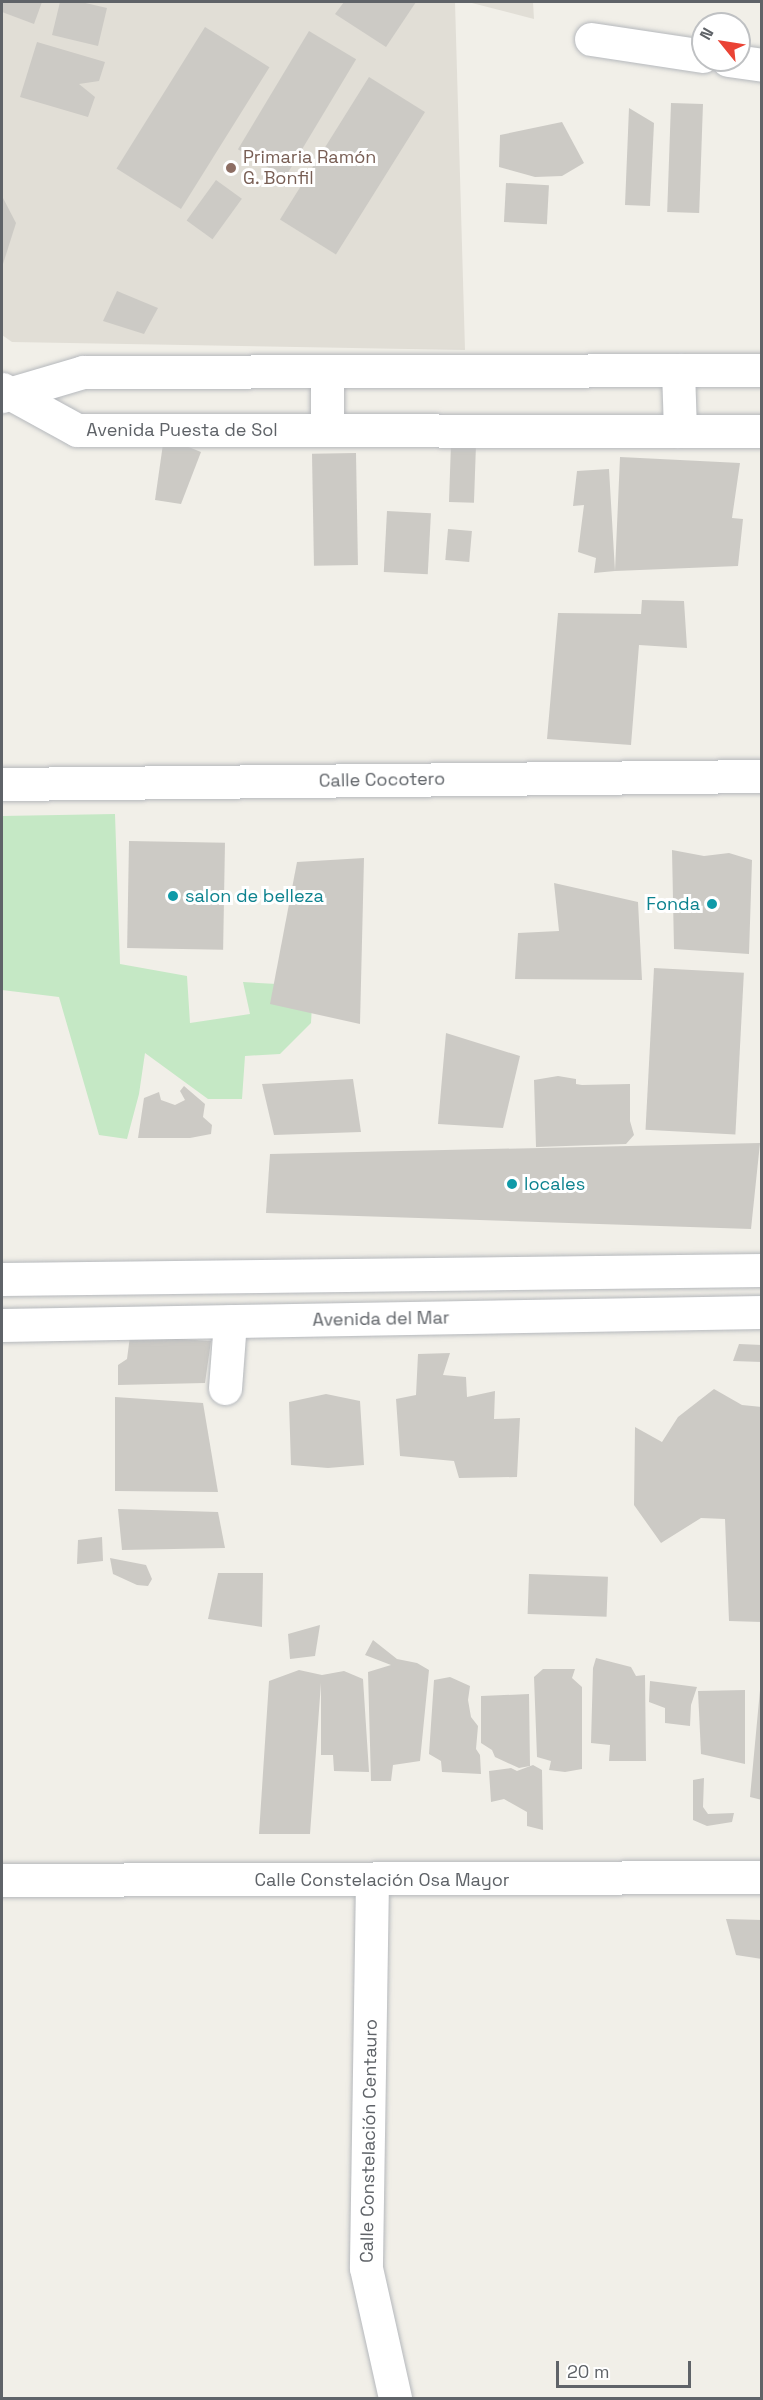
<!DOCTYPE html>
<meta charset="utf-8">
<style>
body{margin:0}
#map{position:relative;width:763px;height:2400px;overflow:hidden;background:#f1efe8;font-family:"Space Grotesk",sans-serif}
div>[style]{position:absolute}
.education>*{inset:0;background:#e1ded6}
.green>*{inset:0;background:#c5e8c5}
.building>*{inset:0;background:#cccac5;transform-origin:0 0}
.roads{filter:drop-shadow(0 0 2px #b5b8bc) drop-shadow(0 0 2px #b5b8bc)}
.minor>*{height:33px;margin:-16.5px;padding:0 16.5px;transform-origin:16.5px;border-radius:16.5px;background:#fff}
.dots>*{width:16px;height:16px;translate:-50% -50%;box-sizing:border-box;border:3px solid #fff;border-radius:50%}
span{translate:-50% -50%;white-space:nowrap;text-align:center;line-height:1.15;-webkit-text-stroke:6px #fff;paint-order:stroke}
.education-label{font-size:18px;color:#785e54}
.left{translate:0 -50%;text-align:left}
.street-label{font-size:18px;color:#5f6368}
.culture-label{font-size:18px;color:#0d838f}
.right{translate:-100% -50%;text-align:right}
.frame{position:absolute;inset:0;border:3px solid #5f6368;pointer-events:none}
.north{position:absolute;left:691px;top:12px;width:60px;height:60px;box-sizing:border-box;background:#fff;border:2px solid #bfc1c3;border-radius:50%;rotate:300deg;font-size:16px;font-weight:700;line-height:24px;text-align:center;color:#5f6368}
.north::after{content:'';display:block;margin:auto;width:21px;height:27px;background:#ea4335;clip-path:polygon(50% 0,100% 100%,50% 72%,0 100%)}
.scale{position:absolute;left:556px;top:2361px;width:135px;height:27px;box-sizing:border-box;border:3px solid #5f6368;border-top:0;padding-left:8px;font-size:18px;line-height:21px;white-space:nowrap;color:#5f6368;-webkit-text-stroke:4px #fff;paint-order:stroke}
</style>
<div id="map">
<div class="education">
<i style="clip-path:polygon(2px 2px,455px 2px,465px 350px,12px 342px,2px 335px)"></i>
<i style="clip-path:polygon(468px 2px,533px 2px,534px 19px)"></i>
</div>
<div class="green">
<i style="clip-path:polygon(115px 814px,120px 964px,187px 976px,190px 1023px,250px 1014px,243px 982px,313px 986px,311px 1023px,280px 1054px,245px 1056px,242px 1099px,208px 1099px,145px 1053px,139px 1094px,127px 1139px,99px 1135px,59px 997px,2px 990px,2px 816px)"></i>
</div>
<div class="building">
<i style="clip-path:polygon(2px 2px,42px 2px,34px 24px,2px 12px)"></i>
<i style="clip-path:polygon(60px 2px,81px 2px,107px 8px,98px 46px,52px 35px)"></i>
<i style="clip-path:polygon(344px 2px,416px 2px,386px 47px,335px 14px)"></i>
<i style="left:205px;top:27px;width:76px;height:167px;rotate:32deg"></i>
<i style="left:309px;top:31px;width:55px;height:138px;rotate:31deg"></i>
<i style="clip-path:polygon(37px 42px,105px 62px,99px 81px,79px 84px,95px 97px,88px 117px,20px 97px)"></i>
<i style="left:369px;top:77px;width:66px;height:168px;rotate:32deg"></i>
<i style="left:671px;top:103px;width:32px;height:109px;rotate:2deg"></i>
<i style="clip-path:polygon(629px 108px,654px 123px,650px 206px,625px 205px)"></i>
<i style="clip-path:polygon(562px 122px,584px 163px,562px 176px,535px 177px,499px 167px,500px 135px)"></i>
<i style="left:216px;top:180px;width:32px;height:50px;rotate:36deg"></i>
<i style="left:506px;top:183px;width:43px;height:39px;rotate:3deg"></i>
<i style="clip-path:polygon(3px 198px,16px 223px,3px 264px,2px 263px)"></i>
<i style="clip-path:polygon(117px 291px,158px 308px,144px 334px,103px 321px)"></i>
<i style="clip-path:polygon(164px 437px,201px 452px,181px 504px,155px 500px)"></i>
<i style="left:451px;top:444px;width:25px;height:58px;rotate:2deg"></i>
<i style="left:356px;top:453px;width:112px;height:44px;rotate:89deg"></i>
<i style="clip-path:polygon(620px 457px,740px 463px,732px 518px,743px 519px,738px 566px,615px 571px)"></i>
<i style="clip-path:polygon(609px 469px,615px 571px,594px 573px,596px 558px,578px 552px,584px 505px,573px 506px,577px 471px)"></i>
<i style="left:387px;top:511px;width:44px;height:61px;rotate:3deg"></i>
<i style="left:448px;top:529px;width:24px;height:31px;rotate:5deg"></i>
<i style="clip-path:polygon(642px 600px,684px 601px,687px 648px,639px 645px,631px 745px,547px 739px,558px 613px,641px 614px)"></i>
<i style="left:129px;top:841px;width:96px;height:107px;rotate:1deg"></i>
<i style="clip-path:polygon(672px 850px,704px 856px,729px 853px,752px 860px,749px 954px,674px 949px)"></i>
<i style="clip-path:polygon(364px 858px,360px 1024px,270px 1004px,297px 862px)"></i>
<i style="clip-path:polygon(554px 883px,638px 902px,642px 980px,515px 979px,518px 933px,559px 931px)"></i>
<i style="left:654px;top:968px;width:90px;height:162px;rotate:3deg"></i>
<i style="clip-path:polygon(446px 1033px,520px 1056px,503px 1128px,438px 1124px)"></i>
<i style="clip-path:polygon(558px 1076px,576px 1079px,576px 1084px,582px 1085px,630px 1084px,630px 1121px,634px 1135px,626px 1144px,536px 1147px,534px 1080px)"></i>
<i style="clip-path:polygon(353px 1079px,361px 1132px,274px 1135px,262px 1084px)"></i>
<i style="clip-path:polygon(184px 1086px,205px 1104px,203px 1117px,212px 1125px,211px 1134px,190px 1138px,138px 1138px,144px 1098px,159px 1092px,161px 1100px,175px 1105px,185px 1100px,180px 1091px)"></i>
<i style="clip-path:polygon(760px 1143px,751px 1229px,266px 1213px,270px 1154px)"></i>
<i style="clip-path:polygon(130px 1336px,211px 1341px,205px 1383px,118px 1385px,118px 1365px,127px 1359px)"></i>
<i style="clip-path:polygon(739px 1344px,762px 1345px,762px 1362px,733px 1361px)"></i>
<i style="clip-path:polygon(450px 1353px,443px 1375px,466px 1377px,467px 1397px,495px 1391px,494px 1419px,520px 1418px,517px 1477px,459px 1478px,454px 1461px,400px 1456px,396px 1399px,416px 1395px,418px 1354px)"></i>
<i style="clip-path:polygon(714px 1389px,742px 1405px,762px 1407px,762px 1622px,729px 1621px,725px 1519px,701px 1518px,661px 1543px,634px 1505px,635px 1427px,662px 1442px,678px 1417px)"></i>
<i style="clip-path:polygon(326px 1394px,360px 1401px,364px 1465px,328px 1468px,291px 1465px,289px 1402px)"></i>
<i style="clip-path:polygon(115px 1397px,203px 1403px,218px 1492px,115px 1491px)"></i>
<i style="clip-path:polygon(118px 1509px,218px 1512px,225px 1548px,122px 1550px)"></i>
<i style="clip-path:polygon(102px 1537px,103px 1561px,77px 1564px,78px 1540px)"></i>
<i style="clip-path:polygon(110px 1558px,146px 1565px,152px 1579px,148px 1586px,137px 1585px,113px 1574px)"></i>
<i style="clip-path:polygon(218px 1573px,263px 1573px,262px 1627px,208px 1619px)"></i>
<i style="left:529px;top:1574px;width:79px;height:40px;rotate:2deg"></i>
<i style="clip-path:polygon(320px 1625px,315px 1656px,290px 1659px,288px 1634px)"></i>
<i style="clip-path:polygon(373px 1640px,397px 1659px,417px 1663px,429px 1670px,420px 1761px,393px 1765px,391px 1781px,371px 1781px,368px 1672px,391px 1665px,365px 1655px)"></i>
<i style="clip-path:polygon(596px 1658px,631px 1667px,636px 1676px,645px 1675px,646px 1761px,609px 1761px,610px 1745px,591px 1743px,593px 1668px)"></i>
<i style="clip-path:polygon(543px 1669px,575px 1669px,572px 1678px,582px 1687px,582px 1769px,565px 1772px,549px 1770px,551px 1761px,537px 1757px,534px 1677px)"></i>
<i style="clip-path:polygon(299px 1670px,322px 1675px,344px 1671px,363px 1679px,369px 1772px,334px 1771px,333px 1755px,321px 1755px,321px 1683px,310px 1834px,259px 1834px,269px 1681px)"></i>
<i style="clip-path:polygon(450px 1677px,470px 1686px,468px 1700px,471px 1717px,478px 1726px,476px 1749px,480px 1755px,481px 1774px,442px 1772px,441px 1761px,429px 1754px,434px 1680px)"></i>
<i style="clip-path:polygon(650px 1681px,697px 1687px,691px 1705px,690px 1726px,665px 1723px,665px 1708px,649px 1702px)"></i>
<i style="clip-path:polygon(745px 1690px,745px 1764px,701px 1754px,698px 1691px)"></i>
<i style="clip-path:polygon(760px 1690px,762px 1690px,762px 1800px,750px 1797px)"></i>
<i style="clip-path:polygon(529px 1694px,530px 1766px,519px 1768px,495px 1757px,492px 1750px,481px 1743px,481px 1696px)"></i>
<i style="clip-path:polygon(533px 1765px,542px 1770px,543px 1830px,527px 1826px,527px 1812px,504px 1799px,491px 1802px,489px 1771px,511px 1768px,517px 1771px)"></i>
<i style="clip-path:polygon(704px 1778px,703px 1807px,708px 1814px,734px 1813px,732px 1822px,707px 1826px,693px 1820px,693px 1780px)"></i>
<i style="clip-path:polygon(726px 1919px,762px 1920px,762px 1959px,736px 1955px)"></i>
</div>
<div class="roads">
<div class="minor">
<i style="left:591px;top:39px;width:113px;rotate:8.6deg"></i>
<i style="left:728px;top:60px;width:34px;rotate:8deg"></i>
<i style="left:678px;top:370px;width:61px;rotate:88.1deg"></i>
<i style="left:2px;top:389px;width:85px;rotate:28.7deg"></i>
<i style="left:77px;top:430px;width:685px;rotate:0.08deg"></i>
<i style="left:2px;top:396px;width:84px;rotate:-16.5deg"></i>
<i style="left:83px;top:372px;width:679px;rotate:-0.17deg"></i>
<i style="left:327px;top:430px;width:59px;rotate:-90deg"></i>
<i style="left:2px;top:784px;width:760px;rotate:-0.6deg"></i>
<i style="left:2px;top:1279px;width:760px;rotate:-0.68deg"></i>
<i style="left:2px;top:1325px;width:760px;rotate:-0.98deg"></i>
<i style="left:225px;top:1388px;width:67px;rotate:-85.7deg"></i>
<i style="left:2px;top:1880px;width:760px;rotate:-0.23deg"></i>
<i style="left:372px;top:1880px;width:388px;rotate:90.9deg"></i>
<i style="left:366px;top:2268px;width:133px;rotate:77.4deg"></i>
</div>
</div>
<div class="dots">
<i style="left:231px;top:168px;background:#8d6e63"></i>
<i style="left:173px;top:896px;background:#0f9aa8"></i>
<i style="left:712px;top:904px;background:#0f9aa8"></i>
<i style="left:512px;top:1184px;background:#0f9aa8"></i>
</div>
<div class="education-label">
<span class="left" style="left:243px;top:168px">Primaria Ramón<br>G. Bonfil</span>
</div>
<div class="street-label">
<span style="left:182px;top:430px">Avenida Puesta de Sol</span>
<span style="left:382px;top:780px;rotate:-1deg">Calle Cocotero</span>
<span style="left:381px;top:1319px;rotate:-1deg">Avenida del Mar</span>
<span style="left:382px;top:1880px">Calle Constelación Osa Mayor</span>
<span style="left:369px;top:2141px;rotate:-89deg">Calle Constelación Centauro</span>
</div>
<div class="culture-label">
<span class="left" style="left:185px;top:896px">salon de belleza</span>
<span class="right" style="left:700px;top:904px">Fonda</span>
<span class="left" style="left:524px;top:1184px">locales</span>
</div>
<div class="frame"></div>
<div class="north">N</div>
<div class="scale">20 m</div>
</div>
